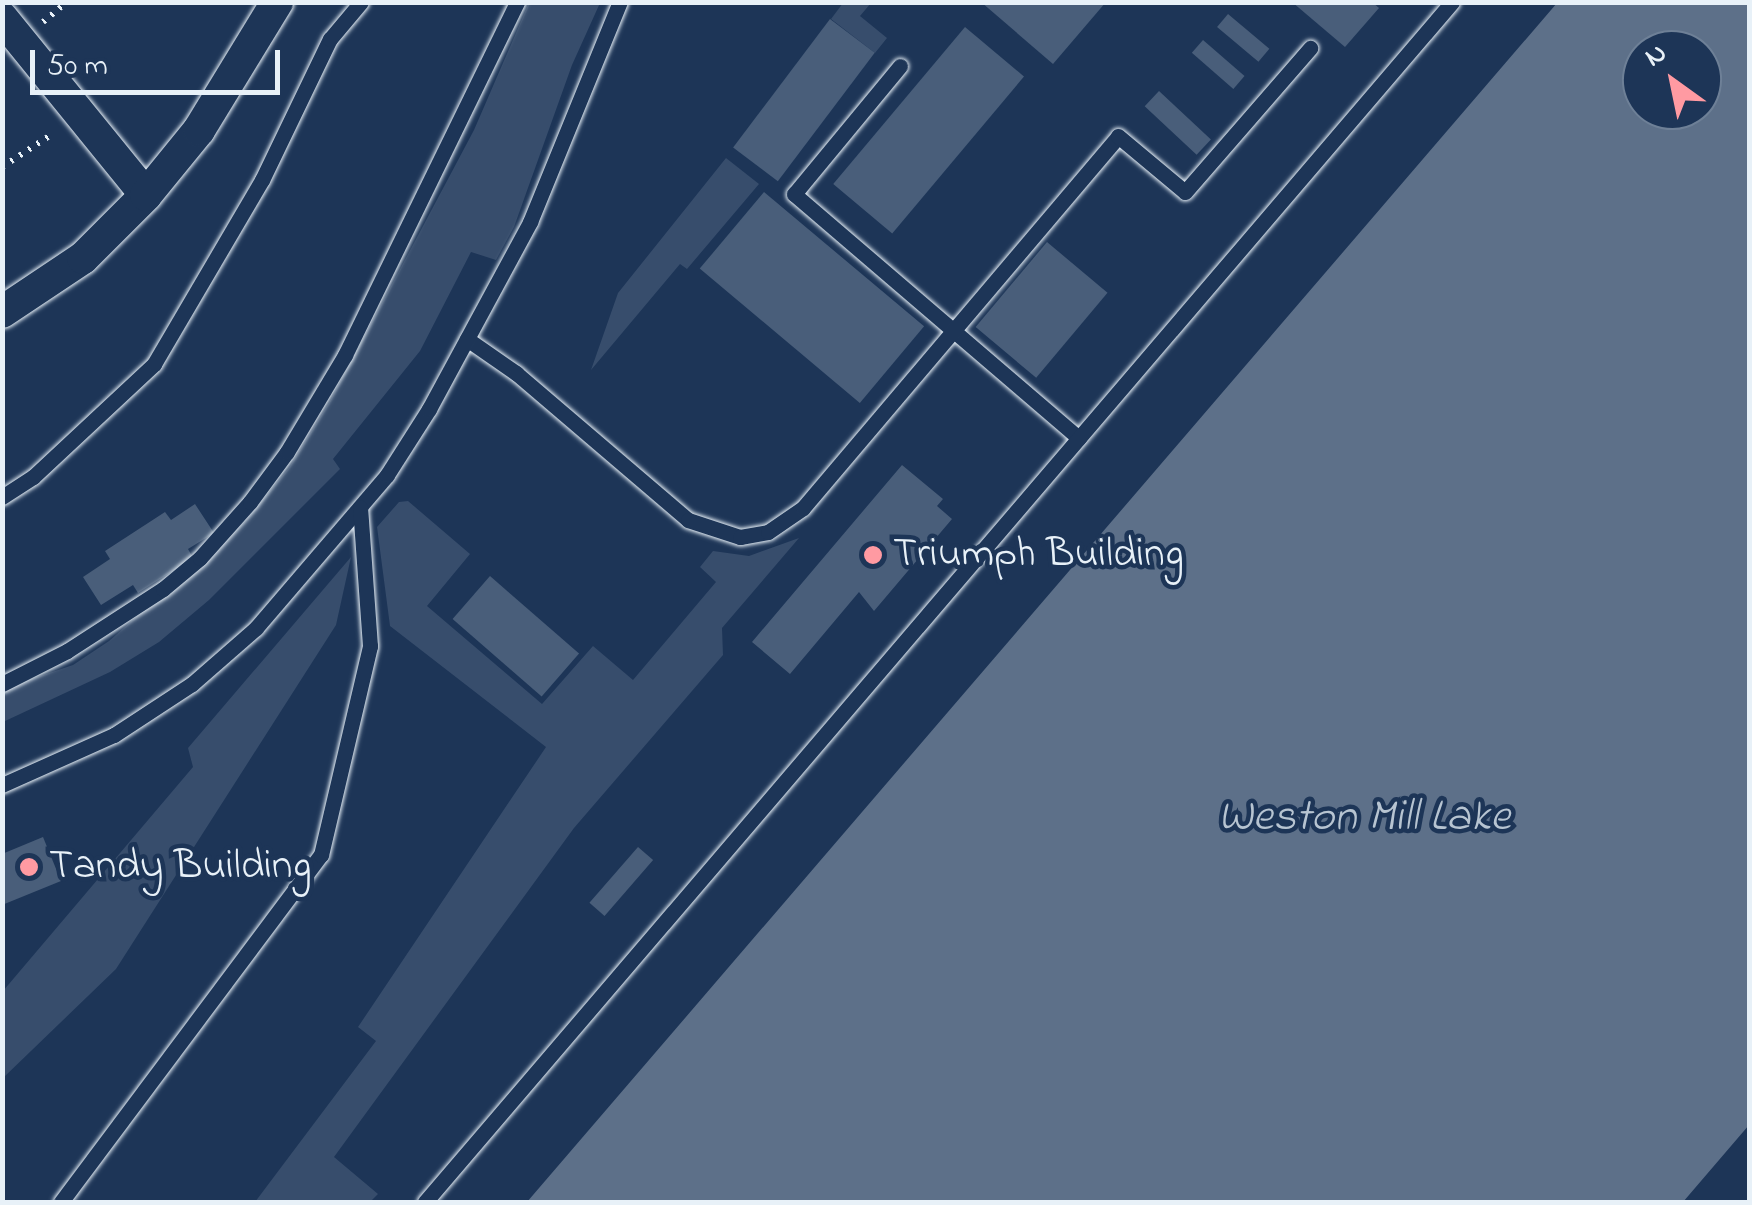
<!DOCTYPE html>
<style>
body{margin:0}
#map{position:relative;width:1752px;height:1205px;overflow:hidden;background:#1d3557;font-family:"Indie Flower",sans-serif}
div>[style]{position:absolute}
.green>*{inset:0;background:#374d6c}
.water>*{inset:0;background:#5d7089}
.building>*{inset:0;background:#495e7a;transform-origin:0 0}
.path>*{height:6px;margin-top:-3px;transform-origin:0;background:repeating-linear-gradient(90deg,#e8f1f8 0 2.5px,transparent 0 10.5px)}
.roads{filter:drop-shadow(0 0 2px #e8f1f8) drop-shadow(0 0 2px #e8f1f8)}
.lane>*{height:15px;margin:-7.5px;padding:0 7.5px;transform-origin:7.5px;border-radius:7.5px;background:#1d3557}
.street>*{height:32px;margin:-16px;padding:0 16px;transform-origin:16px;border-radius:16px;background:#1d3557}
.dots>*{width:28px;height:28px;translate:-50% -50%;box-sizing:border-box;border:5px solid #1d3557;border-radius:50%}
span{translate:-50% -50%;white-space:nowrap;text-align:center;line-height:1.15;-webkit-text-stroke:9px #1d3557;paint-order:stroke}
.poi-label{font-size:42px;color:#e8f1f8}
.left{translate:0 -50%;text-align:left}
.water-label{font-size:45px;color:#b7c4d1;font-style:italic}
.frame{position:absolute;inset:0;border:5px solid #e8f1f8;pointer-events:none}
.north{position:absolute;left:1622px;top:30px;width:100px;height:100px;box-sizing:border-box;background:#1d3557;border:2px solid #6e8097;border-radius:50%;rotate:327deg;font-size:28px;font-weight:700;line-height:40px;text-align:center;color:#e8f1f8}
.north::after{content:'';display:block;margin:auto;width:35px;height:45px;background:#ff9aa2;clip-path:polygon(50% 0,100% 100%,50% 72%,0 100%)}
.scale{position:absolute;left:30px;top:50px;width:250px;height:45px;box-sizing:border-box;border:5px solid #e8f1f8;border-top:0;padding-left:12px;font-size:30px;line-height:35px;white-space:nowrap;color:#e8f1f8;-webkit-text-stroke:8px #1d3557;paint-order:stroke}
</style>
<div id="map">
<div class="green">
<i style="clip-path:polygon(529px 3px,600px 3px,572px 65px,514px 227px,496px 260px,471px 252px,420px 351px,333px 459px,340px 469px,209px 600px,159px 642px,110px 672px,3px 722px,2px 689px,73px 665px,109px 641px,244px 523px,289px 468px,329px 403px,474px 130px)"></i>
<i style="clip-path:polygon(843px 3px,871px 3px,860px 16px,887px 38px,875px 53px,831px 19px)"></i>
<i style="clip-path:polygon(726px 158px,759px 184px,687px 269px,680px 264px,591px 370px,618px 293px)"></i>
<i style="clip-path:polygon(408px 501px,470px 554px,427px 606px,542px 704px,593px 646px,633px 680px,716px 582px,700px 567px,713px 551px,749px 556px,799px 538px,722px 628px,723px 655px,574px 828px,334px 1157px,378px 1194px,370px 1202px,255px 1202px,376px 1041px,358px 1027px,546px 747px,390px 626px,377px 527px,399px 502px)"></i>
<i style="clip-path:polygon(351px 557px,336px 625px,116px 969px,3px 1078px,3px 991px,193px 767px,188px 748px)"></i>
</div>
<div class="water">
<i style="clip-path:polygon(evenodd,1557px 3px,1749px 3px,1749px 1125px,1683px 1202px,527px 1202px,1557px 3px,1642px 50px,1702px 50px,1702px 110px,1642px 110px,1642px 50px)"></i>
</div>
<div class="building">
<i style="clip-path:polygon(981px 2px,1106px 2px,1053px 64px)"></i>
<i style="clip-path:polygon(1292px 2px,1372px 2px,1379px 8px,1345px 47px)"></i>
<i style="left:1228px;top:14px;width:54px;height:17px;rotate:40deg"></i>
<i style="left:830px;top:19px;width:56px;height:161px;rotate:37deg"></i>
<i style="left:965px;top:27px;width:77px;height:205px;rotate:40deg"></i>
<i style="left:1203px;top:40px;width:55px;height:17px;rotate:41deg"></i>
<i style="left:1159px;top:91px;width:71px;height:21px;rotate:43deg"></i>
<i style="left:764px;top:192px;width:209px;height:100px;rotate:40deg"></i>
<i style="left:1047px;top:242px;width:79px;height:111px;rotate:40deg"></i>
<i style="clip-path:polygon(902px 465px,943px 499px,937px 506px,952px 519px,874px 611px,859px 592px,790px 674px,752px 642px)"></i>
<i style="clip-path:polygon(195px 504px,214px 533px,188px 549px,193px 558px,138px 593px,133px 585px,101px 605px,83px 577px,110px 559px,105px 551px,165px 512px,171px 520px)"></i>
<i style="left:490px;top:576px;width:118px;height:57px;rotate:41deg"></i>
<i style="clip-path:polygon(43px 837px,61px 881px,2px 905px,2px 854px)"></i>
<i style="left:638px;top:847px;width:20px;height:74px;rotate:41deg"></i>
</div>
<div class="path">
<i style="left:43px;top:22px;width:31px;rotate:-40deg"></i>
<i style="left:2px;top:167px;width:62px;rotate:-33.2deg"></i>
</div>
<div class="roads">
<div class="lane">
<i style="left:900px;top:66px;width:166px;rotate:129.6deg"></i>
<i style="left:794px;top:194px;width:375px;rotate:40.6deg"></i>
<i style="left:467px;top:339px;width:60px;rotate:34.8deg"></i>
<i style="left:516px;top:373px;width:226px;rotate:40.5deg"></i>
<i style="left:688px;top:520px;width:55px;rotate:18.1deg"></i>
<i style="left:740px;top:537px;width:28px;rotate:-10deg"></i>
<i style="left:768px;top:532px;width:42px;rotate:-34.4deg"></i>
<i style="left:803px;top:508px;width:487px;rotate:-49.7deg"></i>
<i style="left:1118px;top:136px;width:87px;rotate:39.9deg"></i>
<i style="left:1185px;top:192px;width:191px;rotate:-49deg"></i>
<i style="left:2px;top:497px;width:37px;rotate:-33deg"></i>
<i style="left:33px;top:477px;width:166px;rotate:-43deg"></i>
<i style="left:154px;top:364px;width:213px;rotate:-59.6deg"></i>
<i style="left:262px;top:180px;width:157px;rotate:-64.3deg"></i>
<i style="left:330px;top:39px;width:48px;rotate:-50deg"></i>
<i style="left:2px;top:684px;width:73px;rotate:-26.9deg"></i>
<i style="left:67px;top:651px;width:114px;rotate:-32.9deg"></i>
<i style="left:163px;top:589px;width:48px;rotate:-40deg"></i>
<i style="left:200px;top:558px;width:75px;rotate:-48.2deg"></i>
<i style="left:250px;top:502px;width:62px;rotate:-53.5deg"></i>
<i style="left:287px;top:452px;width:113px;rotate:-59.1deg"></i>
<i style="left:345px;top:355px;width:393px;rotate:-64deg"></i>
<i style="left:2px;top:785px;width:123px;rotate:-24.1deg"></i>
<i style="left:114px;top:735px;width:93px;rotate:-33.2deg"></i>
<i style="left:192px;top:684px;width:85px;rotate:-41.2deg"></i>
<i style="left:256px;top:628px;width:201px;rotate:-49.4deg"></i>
<i style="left:387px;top:475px;width:78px;rotate:-57.5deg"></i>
<i style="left:429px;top:409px;width:213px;rotate:-61.6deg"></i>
<i style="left:530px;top:222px;width:238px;rotate:-67.8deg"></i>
<i style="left:61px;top:1202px;width:434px;rotate:-53.2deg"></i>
<i style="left:321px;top:855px;width:215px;rotate:-76.8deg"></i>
<i style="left:370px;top:646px;width:139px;rotate:-94.1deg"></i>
<i style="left:425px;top:1202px;width:1579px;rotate:-49.44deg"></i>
</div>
<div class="street">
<i style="left:2px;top:18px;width:228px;rotate:50.9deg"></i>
<i style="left:2px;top:312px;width:97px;rotate:-33.7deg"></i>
<i style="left:83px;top:258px;width:89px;rotate:-45deg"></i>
<i style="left:146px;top:195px;width:84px;rotate:-50.8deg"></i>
<i style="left:199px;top:130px;width:150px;rotate:-58.6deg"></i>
</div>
</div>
<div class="dots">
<i style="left:873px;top:555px;background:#ff9aa2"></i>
<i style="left:29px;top:867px;background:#ff9aa2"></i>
</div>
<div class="poi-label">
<span class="left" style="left:893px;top:555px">Triumph Building</span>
<span class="left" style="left:49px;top:867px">Tandy Building</span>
</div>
<div class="water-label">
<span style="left:1364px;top:819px">Weston Mill Lake</span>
</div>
<div class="frame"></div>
<div class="north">N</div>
<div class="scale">50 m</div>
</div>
